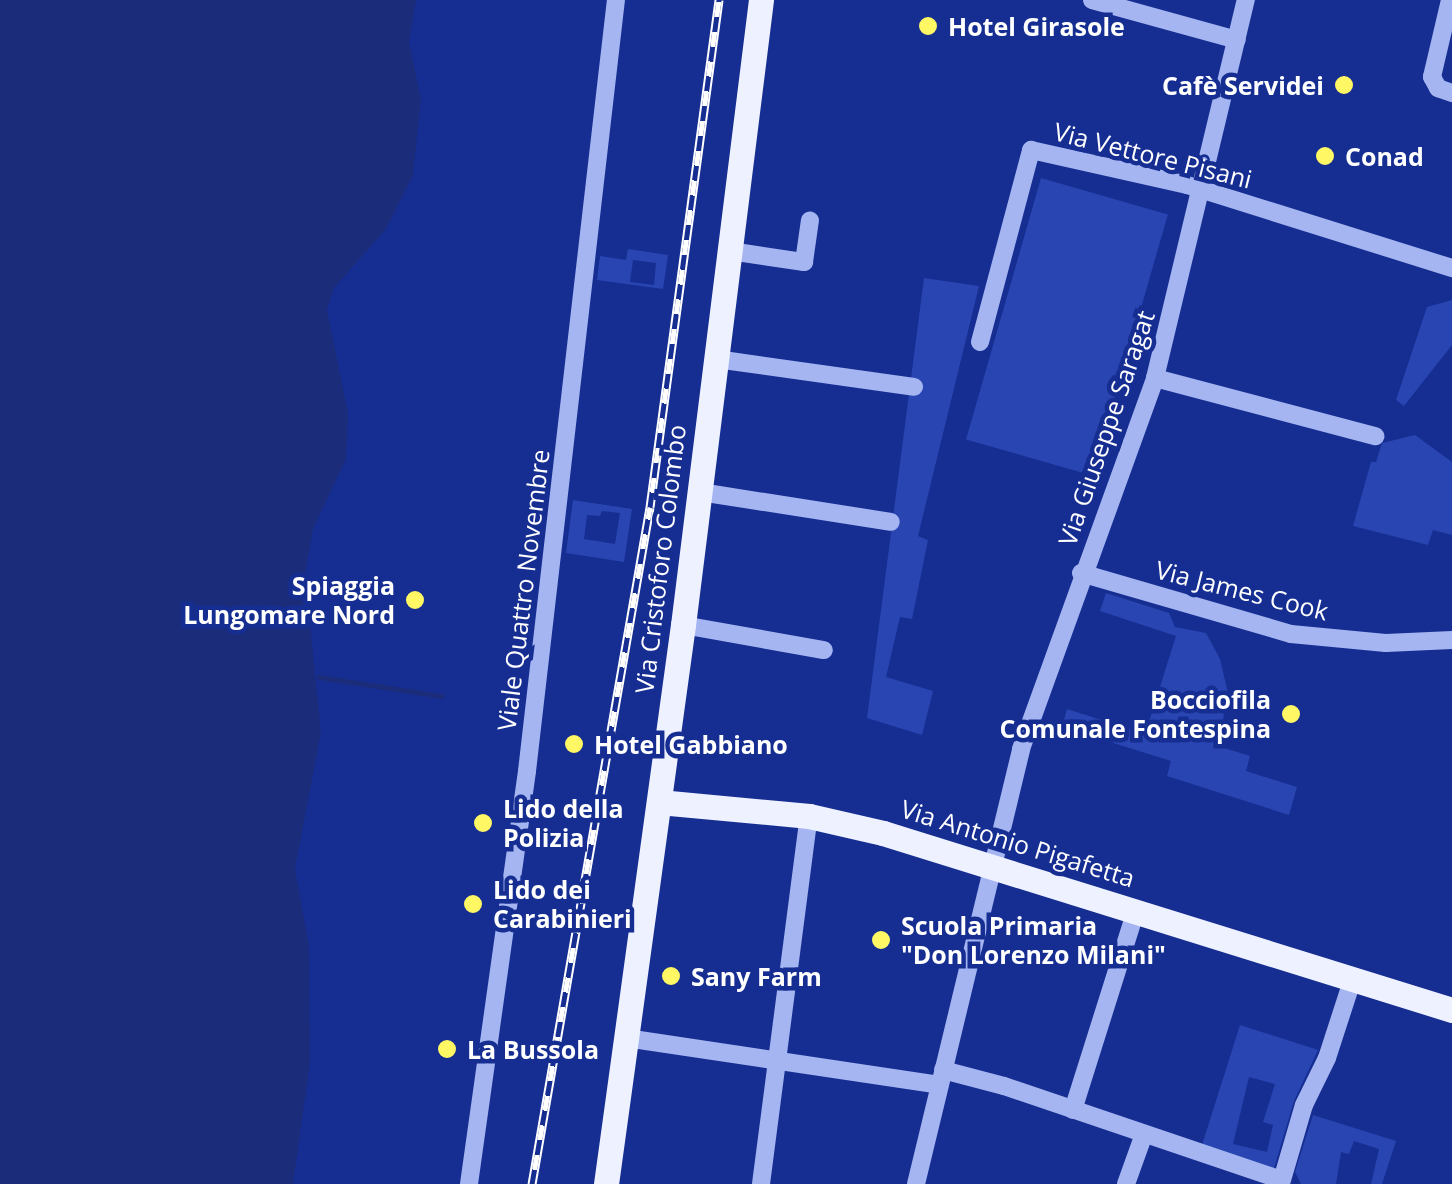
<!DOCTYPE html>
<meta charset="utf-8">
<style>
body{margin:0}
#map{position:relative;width:1452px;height:1184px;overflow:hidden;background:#162e92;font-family:"Open Sans",sans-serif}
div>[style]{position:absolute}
.green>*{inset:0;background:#2845b1;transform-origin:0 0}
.water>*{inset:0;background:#1b2d7a}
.stream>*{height:5px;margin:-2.5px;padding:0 2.5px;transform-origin:2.5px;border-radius:2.5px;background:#1b2d7a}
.minor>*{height:18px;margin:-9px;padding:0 9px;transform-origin:9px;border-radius:9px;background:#a5b5f1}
.major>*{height:25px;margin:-12.5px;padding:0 12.5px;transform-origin:12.5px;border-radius:12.5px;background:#eef1ff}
.rail>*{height:9px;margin-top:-4.5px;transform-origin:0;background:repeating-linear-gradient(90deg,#162e92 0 15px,#fff 0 30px);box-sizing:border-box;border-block:2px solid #fff}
.dots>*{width:28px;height:28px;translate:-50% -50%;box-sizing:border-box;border:5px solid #162e92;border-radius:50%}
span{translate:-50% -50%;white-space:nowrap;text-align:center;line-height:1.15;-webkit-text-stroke:9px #162e92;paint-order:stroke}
.poi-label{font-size:25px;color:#fff;font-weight:700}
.left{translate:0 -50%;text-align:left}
.right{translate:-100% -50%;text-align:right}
.street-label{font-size:25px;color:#fff}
</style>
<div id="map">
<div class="green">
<i style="left:1041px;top:178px;width:132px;height:272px;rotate:16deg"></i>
<i style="clip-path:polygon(evenodd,628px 249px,668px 255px,663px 289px,597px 280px,600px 256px,626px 260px,628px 249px,633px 260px,656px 263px,654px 285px,630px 282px,633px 260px)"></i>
<i style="clip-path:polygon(924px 278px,979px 286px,918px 536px,928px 540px,912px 619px,900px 617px,886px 677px,933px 691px,922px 735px,867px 718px)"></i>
<i style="clip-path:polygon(1452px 300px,1452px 345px,1404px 406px,1396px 400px,1427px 307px)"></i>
<i style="clip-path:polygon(1415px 435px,1452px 462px,1452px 535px,1433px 530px,1428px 545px,1353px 526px,1371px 462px,1376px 462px,1382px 443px)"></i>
<i style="clip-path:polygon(evenodd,573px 500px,632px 509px,624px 562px,566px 553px,573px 500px,602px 511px,620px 513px,615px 544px,584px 539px,587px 515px,600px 516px,602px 511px)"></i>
<i style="clip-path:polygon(1106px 593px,1169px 613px,1175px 627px,1206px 633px,1220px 659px,1228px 693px,1218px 746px,1250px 756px,1246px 771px,1297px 787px,1289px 815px,1167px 776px,1171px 761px,1062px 727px,1067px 709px,1145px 734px,1176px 636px,1100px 611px)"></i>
<i style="clip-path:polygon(evenodd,1240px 1025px,1318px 1050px,1294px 1101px,1274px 1168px,1202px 1145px,1240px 1025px,1249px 1077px,1275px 1084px,1263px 1122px,1273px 1125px,1267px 1152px,1233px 1144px,1249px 1077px)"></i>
<i style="clip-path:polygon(1313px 1115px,1396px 1141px,1382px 1184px,1371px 1184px,1379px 1149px,1354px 1141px,1349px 1154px,1341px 1152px,1336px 1184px,1301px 1184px,1295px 1172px)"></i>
</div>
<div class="water">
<i style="clip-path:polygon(0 0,416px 0,409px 42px,421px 99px,413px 175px,386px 229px,334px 288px,327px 310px,348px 413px,346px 459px,313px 529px,305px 575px,321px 732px,295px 869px,309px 946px,310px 1063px,293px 1184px,0 1184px)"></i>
</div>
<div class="stream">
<i style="left:319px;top:677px;width:124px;rotate:8.8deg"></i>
</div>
<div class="minor">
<i style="left:1092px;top:0;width:150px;rotate:15.4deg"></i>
<i style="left:1450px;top:0;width:79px;rotate:103.2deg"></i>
<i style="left:1432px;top:77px;width:13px;rotate:61deg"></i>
<i style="left:1438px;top:88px;width:15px;rotate:20deg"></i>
<i style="left:730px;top:251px;width:75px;rotate:8.5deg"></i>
<i style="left:804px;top:262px;width:42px;rotate:-81.9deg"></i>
<i style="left:980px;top:342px;width:199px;rotate:-75.1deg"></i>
<i style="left:1031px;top:150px;width:160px;rotate:12.6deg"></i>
<i style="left:1187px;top:185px;width:278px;rotate:17.4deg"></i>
<i style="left:716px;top:359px;width:200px;rotate:8deg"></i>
<i style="left:1155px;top:378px;width:228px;rotate:14.8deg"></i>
<i style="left:700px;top:492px;width:193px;rotate:8.9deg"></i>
<i style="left:1081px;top:573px;width:219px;rotate:16.2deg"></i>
<i style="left:1291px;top:634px;width:95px;rotate:5.4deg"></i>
<i style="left:1386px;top:643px;width:66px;rotate:-2.6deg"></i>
<i style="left:683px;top:625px;width:143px;rotate:10.1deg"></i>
<i style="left:626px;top:1038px;width:317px;rotate:8.5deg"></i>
<i style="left:943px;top:1070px;width:63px;rotate:14.7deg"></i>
<i style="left:1004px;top:1086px;width:293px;rotate:18.7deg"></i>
<i style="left:1073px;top:1110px;width:210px;rotate:-72.5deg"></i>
<i style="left:1282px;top:1180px;width:78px;rotate:-73.7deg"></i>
<i style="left:1304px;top:1105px;width:52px;rotate:-63.9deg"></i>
<i style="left:1327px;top:1058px;width:84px;rotate:-72deg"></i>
<i style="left:469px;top:1184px;width:417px;rotate:-82deg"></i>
<i style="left:527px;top:771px;width:776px;rotate:-83.42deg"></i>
<i style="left:761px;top:1184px;width:371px;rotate:-82.6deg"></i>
<i style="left:916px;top:1184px;width:447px;rotate:-76.4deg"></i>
<i style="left:1021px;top:749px;width:394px;rotate:-70.1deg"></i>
<i style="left:1155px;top:378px;width:389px;rotate:-76.5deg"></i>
<i style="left:1126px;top:1184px;width:53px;rotate:-70.2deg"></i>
</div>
<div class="major">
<i style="left:659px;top:802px;width:151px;rotate:5.3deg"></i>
<i style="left:809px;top:816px;width:76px;rotate:12.9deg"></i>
<i style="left:883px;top:833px;width:596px;rotate:17.28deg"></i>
<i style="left:606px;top:1184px;width:564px;rotate:-82.16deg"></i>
<i style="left:683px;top:625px;width:630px;rotate:-82.89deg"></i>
</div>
<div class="rail">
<i style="left:532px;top:1184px;width:687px;rotate:-80.11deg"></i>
<i style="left:650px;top:507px;width:512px;rotate:-82.25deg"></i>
</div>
<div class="dots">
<i style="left:928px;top:26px;background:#fff864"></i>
<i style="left:1344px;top:85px;background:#fff864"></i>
<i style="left:1325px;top:156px;background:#fff864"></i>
<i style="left:415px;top:600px;background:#fff864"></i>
<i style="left:1291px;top:714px;background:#fff864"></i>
<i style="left:574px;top:744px;background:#fff864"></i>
<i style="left:483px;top:823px;background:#fff864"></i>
<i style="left:473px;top:904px;background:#fff864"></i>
<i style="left:881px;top:940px;background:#fff864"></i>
<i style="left:671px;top:976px;background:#fff864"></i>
<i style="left:447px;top:1049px;background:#fff864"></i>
</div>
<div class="poi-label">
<span class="left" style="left:948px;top:26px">Hotel Girasole</span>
<span class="right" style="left:1324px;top:85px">Cafè Servidei</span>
<span class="left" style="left:1345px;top:156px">Conad</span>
<span class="right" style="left:395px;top:600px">Spiaggia<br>Lungomare Nord</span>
<span class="right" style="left:1271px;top:714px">Bocciofila<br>Comunale Fontespina</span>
<span class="left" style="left:594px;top:744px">Hotel Gabbiano</span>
<span class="left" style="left:503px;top:823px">Lido della<br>Polizia</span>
<span class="left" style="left:493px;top:904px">Lido dei<br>Carabinieri</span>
<span class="left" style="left:901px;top:940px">Scuola Primaria<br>"Don Lorenzo Milani"</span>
<span class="left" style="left:691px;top:976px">Sany Farm</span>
<span class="left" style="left:467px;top:1049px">La Bussola</span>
</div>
<div class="street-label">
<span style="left:1153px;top:155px;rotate:14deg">Via Vettore Pisani</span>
<span style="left:1106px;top:428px;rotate:-71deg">Via Giuseppe Saragat</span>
<span style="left:660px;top:559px;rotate:-83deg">Via Cristoforo Colombo</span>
<span style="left:523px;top:590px;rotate:-83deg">Viale Quattro Novembre</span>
<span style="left:1242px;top:590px;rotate:14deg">Via James Cook</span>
<span style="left:1018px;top:843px;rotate:17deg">Via Antonio Pigafetta</span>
</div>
</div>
